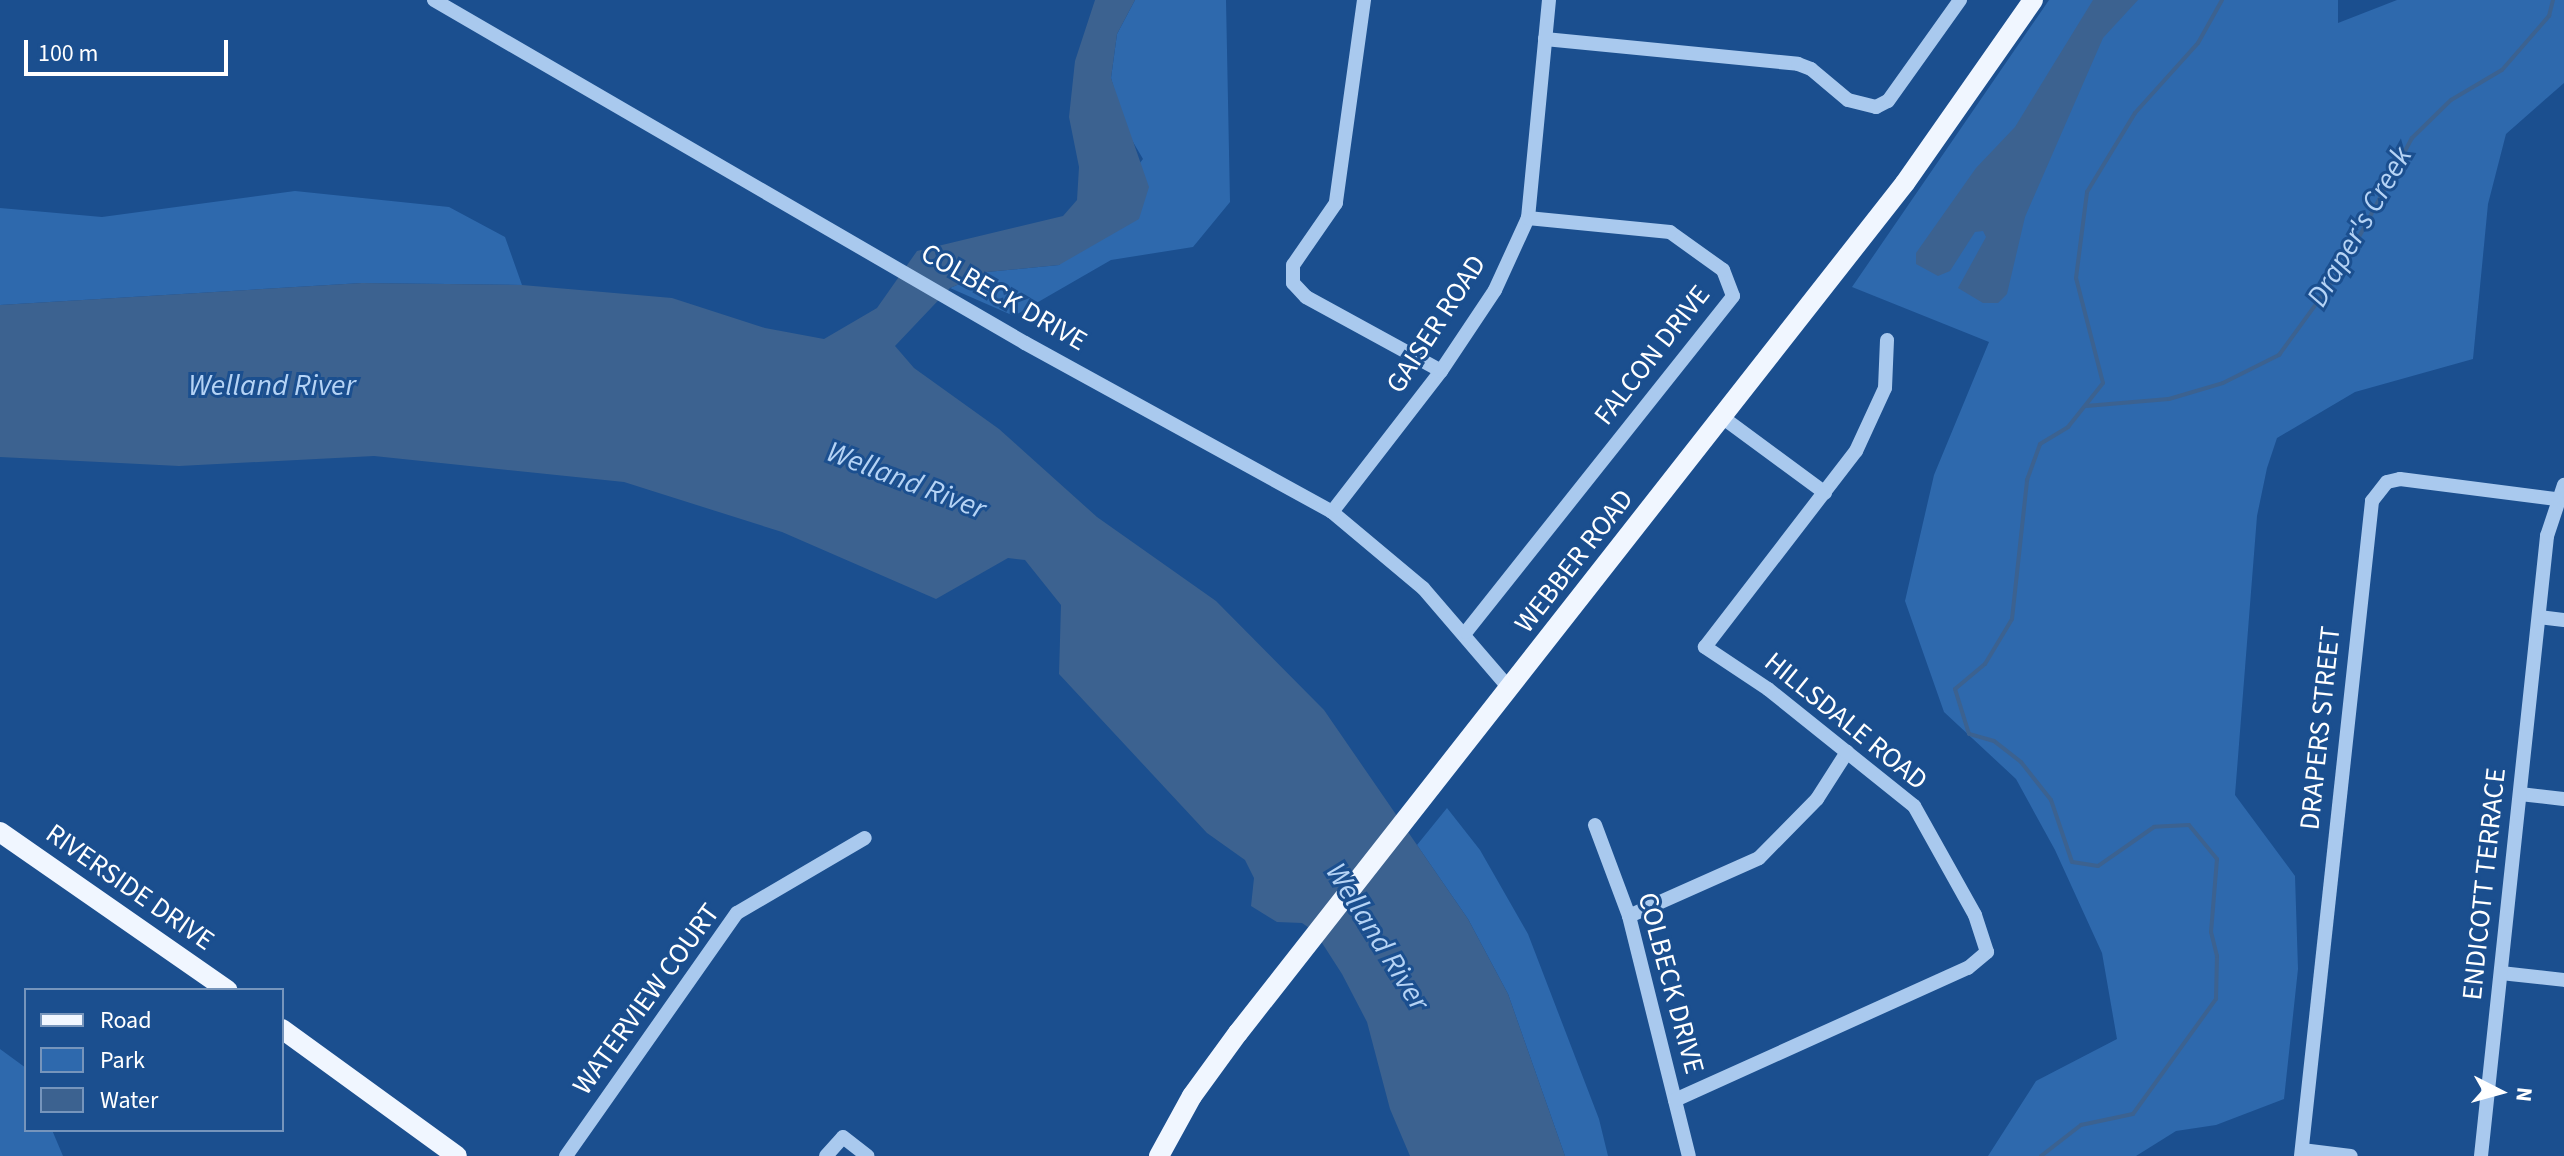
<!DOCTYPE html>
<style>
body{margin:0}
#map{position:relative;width:2564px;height:1156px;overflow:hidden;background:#1b4f8f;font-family:"Source Sans 3",sans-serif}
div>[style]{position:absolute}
.green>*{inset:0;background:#2e69ad}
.water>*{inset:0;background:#3c6290}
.stream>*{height:4px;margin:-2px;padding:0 2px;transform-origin:2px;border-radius:2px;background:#3c6290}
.minor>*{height:14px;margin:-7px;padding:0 7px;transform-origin:7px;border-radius:7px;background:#a9c9ee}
.major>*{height:20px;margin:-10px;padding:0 10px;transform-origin:10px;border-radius:10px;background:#f0f6ff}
span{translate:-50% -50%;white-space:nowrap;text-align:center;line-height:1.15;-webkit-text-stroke:6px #1b4f8f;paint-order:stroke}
.street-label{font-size:28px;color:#fff}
.water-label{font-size:30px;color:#b5d3f5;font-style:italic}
.legend{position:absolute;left:24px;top:988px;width:260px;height:144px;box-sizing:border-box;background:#1b4f8f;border:2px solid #7695bc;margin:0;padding:10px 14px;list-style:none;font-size:24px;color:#fff}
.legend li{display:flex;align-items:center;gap:16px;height:40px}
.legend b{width:40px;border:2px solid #7695bc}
.north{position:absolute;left:2460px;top:1052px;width:80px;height:80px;-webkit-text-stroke:6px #1b4f8f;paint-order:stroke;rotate:96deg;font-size:22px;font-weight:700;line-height:32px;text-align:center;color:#fff}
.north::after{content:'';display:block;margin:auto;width:28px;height:36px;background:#fff;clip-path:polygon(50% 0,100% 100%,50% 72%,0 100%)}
.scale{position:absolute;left:24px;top:40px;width:204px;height:36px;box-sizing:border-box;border:4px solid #fff;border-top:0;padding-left:10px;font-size:24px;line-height:28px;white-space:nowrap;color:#fff;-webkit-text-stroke:6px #1b4f8f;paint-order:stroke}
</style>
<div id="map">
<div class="green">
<i style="clip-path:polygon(1135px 0,1226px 0,1230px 202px,1193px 247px,1111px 260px,1014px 316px,950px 288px,987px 272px,1059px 265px,1143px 159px,1126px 130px,1111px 78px,1117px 34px)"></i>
<i style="clip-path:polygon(2049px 0,2338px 0,2338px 23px,2397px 0,2564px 0,2564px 83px,2506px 134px,2488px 204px,2473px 359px,2355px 392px,2277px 438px,2267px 468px,2257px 516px,2235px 795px,2295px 876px,2298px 969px,2284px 1099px,2216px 1125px,2176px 1131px,2136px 1156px,1988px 1156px,2036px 1081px,2117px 1039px,2102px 953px,2055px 850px,2016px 779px,1944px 712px,1905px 601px,1934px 475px,1989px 342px,1852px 287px)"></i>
<i style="clip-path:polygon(295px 191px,449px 207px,505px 237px,522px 285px,362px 283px,0 305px,0 208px,102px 217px)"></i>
<i style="clip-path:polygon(1447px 808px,1480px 850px,1528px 934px,1599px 1119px,1608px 1156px,1565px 1156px,1508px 994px,1468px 919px,1417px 845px)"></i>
<i style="clip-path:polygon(0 1049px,26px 1068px,26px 1130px,52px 1130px,63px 1156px,0 1156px)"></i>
</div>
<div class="water">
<i style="clip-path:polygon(1095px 0,1135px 0,1117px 34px,1111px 78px,1149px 187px,1139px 219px,1059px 265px,987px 272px,950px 288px,895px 346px,914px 368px,999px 429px,1097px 517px,1216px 601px,1324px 710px,1468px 919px,1508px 994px,1565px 1156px,1410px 1156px,1390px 1109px,1367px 1022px,1342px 974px,1315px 932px,1302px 923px,1277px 922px,1251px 906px,1254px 878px,1245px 860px,1207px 833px,1059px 674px,1061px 605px,1025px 560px,1008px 558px,936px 599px,782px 532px,624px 482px,374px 456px,179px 466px,0 457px,0 305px,362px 283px,522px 285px,672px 298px,765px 328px,824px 339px,877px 308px,917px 251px,1063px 216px,1077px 200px,1079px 167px,1069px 117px,1075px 61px)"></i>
<i style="clip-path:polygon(2093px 0,2138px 0,2103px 38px,2025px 217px,2007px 294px,1998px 303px,1983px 303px,1958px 288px,1986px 237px,1983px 231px,1975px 232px,1950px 271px,1938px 276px,1916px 264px,1916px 253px,1976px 168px,2015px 127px)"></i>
</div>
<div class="stream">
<i style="left:2086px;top:406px;width:83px;rotate:-4.8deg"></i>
<i style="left:2169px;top:399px;width:56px;rotate:-16.5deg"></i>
<i style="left:2223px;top:383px;width:63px;rotate:-26.6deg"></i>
<i style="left:2279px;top:355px;width:109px;rotate:-54deg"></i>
<i style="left:2343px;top:267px;width:146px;rotate:-61.9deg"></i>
<i style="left:2412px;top:138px;width:54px;rotate:-44.3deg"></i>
<i style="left:2451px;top:100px;width:59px;rotate:-30.5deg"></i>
<i style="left:2502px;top:70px;width:72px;rotate:-49deg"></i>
<i style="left:2549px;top:16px;width:16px;rotate:-76deg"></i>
<i style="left:2041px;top:1156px;width:51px;rotate:-37.8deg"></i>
<i style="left:2081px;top:1125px;width:53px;rotate:-11.9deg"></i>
<i style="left:2133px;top:1114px;width:142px;rotate:-54.2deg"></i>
<i style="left:2216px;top:999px;width:43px;rotate:-88.7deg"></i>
<i style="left:2217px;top:956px;width:25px;rotate:-104deg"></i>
<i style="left:2211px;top:932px;width:73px;rotate:-85.3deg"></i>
<i style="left:2217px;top:859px;width:44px;rotate:-129.5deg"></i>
<i style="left:2189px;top:825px;width:35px;rotate:177deg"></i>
<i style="left:2154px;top:827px;width:68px;rotate:145.1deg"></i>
<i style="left:2098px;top:866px;width:26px;rotate:-171deg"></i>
<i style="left:2072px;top:862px;width:65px;rotate:-108.7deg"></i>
<i style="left:2051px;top:800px;width:48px;rotate:-128.3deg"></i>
<i style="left:2021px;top:762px;width:34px;rotate:-142deg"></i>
<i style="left:1994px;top:741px;width:26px;rotate:-164deg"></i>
<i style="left:1969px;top:734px;width:47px;rotate:-107.3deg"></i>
<i style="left:1955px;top:689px;width:39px;rotate:-40deg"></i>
<i style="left:1985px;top:664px;width:52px;rotate:-59deg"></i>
<i style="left:2012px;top:619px;width:140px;rotate:-83.8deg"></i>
<i style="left:2027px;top:480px;width:38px;rotate:-70deg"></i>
<i style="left:2040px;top:444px;width:33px;rotate:-31deg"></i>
<i style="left:2068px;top:427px;width:56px;rotate:-51.5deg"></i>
<i style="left:2103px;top:383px;width:108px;rotate:-104.4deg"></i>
<i style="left:2076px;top:278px;width:87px;rotate:-82.7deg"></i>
<i style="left:2087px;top:192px;width:92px;rotate:-58.7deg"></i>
<i style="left:2135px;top:113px;width:94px;rotate:-48deg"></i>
<i style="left:2198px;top:43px;width:49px;rotate:-60.8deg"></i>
</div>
<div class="minor">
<i style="left:434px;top:0;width:683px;rotate:30.13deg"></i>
<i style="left:1025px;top:343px;width:350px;rotate:28.8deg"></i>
<i style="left:1332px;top:512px;width:119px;rotate:39.9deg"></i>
<i style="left:1423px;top:588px;width:132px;rotate:49.3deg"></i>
<i style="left:1364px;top:0;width:205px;rotate:97.9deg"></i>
<i style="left:1336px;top:203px;width:75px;rotate:124.7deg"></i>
<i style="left:1293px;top:265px;width:18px;rotate:90deg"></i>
<i style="left:1293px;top:283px;width:19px;rotate:47deg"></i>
<i style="left:1306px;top:297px;width:154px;rotate:28.7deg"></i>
<i style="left:1545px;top:39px;width:254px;rotate:5.6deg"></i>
<i style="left:1798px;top:64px;width:14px;rotate:21deg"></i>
<i style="left:1811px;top:69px;width:48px;rotate:40deg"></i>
<i style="left:1848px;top:100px;width:29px;rotate:14deg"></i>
<i style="left:1876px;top:107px;width:13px;rotate:-27deg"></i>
<i style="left:1888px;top:101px;width:124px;rotate:-54.5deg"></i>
<i style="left:1722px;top:417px;width:128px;rotate:36.4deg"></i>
<i style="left:1332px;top:512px;width:178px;rotate:-52.3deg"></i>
<i style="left:1441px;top:371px;width:97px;rotate:-56.3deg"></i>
<i style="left:1495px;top:290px;width:79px;rotate:-65.4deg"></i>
<i style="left:1528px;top:218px;width:219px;rotate:-84.5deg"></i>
<i style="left:2539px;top:617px;width:25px;rotate:7deg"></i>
<i style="left:1466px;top:632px;width:429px;rotate:-51.5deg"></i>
<i style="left:1733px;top:296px;width:28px;rotate:-111deg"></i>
<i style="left:1723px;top:270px;width:65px;rotate:-144.4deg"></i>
<i style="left:1670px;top:232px;width:143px;rotate:-174.4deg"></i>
<i style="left:2520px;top:794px;width:44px;rotate:6.5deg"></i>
<i style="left:1595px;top:825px;width:97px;rotate:69.5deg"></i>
<i style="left:1629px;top:916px;width:247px;rotate:76deg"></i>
<i style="left:1629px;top:916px;width:142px;rotate:-24deg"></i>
<i style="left:1759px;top:858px;width:83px;rotate:-45.5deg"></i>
<i style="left:1817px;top:799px;width:56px;rotate:-57.4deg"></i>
<i style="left:2501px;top:973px;width:63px;rotate:6.3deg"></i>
<i style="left:1675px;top:1100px;width:321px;rotate:-24.3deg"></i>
<i style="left:1968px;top:968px;width:25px;rotate:-40deg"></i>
<i style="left:1987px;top:952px;width:39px;rotate:-108deg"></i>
<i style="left:1975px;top:915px;width:125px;rotate:-119.2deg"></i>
<i style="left:1914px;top:806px;width:187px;rotate:-141.3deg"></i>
<i style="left:1768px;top:689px;width:76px;rotate:-146.3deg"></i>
<i style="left:1705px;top:647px;width:247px;rotate:-52.4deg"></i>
<i style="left:1856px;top:451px;width:69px;rotate:-65.3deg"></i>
<i style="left:1885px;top:388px;width:48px;rotate:-87.6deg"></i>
<i style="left:2302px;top:1150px;width:49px;rotate:7deg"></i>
<i style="left:566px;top:1156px;width:297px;rotate:-54.9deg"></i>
<i style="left:737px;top:913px;width:148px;rotate:-30.4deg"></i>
<i style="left:826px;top:1156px;width:25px;rotate:-48deg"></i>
<i style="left:843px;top:1137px;width:31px;rotate:38deg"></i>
<i style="left:2301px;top:1156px;width:659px;rotate:-83.81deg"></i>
<i style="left:2372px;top:501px;width:24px;rotate:-52deg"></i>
<i style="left:2387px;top:482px;width:13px;rotate:-13deg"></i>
<i style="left:2400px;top:479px;width:158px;rotate:7.3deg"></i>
<i style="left:2481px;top:1156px;width:624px;rotate:-83.92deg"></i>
<i style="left:2547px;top:536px;width:54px;rotate:-71.6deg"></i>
</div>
<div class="major">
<i style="left:0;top:832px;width:277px;rotate:34.8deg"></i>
<i style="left:282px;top:1029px;width:216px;rotate:36deg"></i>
<i style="left:1159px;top:1156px;width:68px;rotate:-61.2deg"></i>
<i style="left:1192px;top:1096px;width:78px;rotate:-53.9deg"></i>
<i style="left:1238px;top:1033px;width:1080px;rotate:-51.88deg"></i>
<i style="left:1905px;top:183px;width:223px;rotate:-55deg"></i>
</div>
<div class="street-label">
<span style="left:1004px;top:297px;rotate:30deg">COLBECK DRIVE</span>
<span style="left:1436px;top:324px;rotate:-57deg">GAISER ROAD</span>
<span style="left:1652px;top:355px;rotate:-52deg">FALCON DRIVE</span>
<span style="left:1574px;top:561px;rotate:-52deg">WEBBER ROAD</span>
<span style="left:1846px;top:721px;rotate:39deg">HILLSDALE ROAD</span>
<span style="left:2320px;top:728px;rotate:-84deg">DRAPERS STREET</span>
<span style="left:2484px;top:884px;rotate:-84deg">ENDICOTT TERRACE</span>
<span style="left:130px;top:887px;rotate:35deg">RIVERSIDE DRIVE</span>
<span style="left:1671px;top:983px;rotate:75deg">COLBECK DRIVE</span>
<span style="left:646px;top:999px;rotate:-54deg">WATERVIEW COURT</span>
</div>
<div class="water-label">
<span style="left:2360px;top:227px;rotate:-60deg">Draper's Creek</span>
<span style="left:272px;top:386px">Welland River</span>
<span style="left:906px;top:481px;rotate:21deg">Welland River</span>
<span style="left:1377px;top:937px;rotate:58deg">Welland River</span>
</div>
<ul class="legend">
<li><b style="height:10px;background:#f0f6ff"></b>Road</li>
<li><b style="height:22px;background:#2e69ad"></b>Park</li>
<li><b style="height:22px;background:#3c6290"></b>Water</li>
</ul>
<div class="north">N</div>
<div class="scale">100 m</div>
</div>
